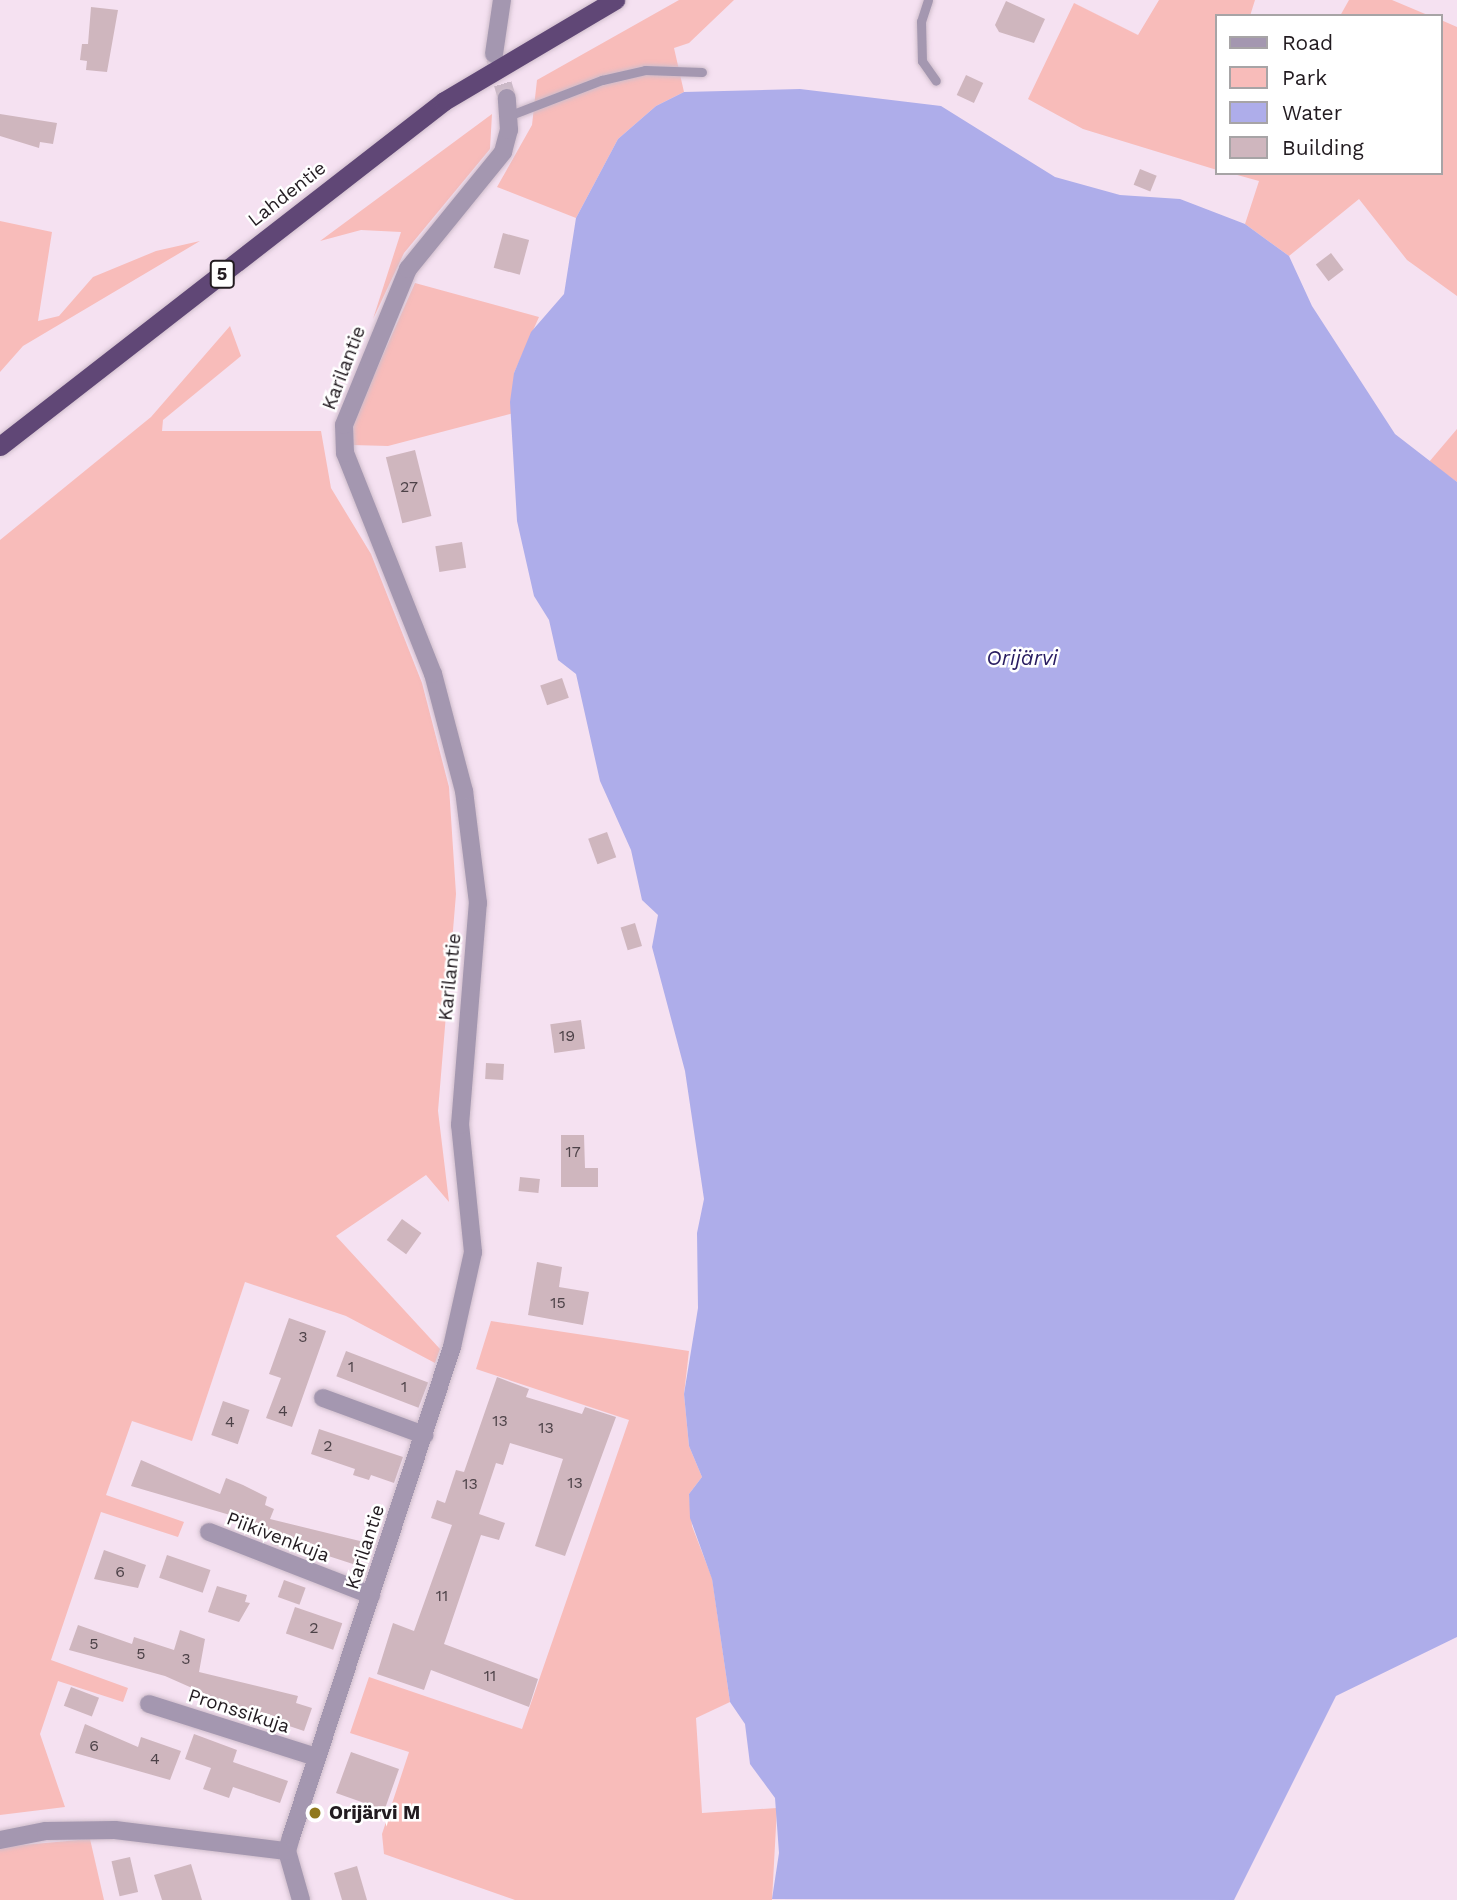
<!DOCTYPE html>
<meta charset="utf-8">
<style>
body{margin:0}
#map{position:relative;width:1457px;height:1900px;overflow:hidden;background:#f5e1f1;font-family:"Work Sans",sans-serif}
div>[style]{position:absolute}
.green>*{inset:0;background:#f8bcba}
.water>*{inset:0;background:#aeadea}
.building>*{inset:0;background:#cfb6be;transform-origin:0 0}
.minor-tunnel>*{height:18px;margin-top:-9px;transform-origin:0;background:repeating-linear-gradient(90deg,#cbb9c7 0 18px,transparent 0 27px)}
.roads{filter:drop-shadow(0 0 2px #cfbdcb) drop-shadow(0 0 2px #cfbdcb)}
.service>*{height:9px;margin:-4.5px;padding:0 4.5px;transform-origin:4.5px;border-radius:4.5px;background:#a497b0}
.minor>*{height:18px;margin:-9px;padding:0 9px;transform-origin:9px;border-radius:9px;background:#a497b0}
.trunk>*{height:19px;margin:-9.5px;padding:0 9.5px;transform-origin:9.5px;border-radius:9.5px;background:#604776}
.dots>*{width:19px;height:19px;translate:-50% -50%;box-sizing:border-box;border:4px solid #fff;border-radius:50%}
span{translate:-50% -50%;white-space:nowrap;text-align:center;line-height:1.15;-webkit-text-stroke:5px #fff;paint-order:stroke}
.number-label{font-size:16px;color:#4d4248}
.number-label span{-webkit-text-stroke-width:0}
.shield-label span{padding:2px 5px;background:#fff;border:2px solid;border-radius:5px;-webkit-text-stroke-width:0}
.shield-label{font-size:18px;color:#221b20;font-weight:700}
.street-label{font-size:19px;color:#221b20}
.poi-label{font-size:19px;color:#221b20;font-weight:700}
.left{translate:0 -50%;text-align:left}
.water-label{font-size:21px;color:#281c61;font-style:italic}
.legend{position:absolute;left:1215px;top:14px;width:228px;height:161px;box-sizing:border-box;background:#fff;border:2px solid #a7a4a6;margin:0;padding:9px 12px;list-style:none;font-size:21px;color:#221b20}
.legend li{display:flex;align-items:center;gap:14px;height:35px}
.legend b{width:35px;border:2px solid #a7a4a6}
</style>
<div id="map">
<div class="green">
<i style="clip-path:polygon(679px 0,734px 0,689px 43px,674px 48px,684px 92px,656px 106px,618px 139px,576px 218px,497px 187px,532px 125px,537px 80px)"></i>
<i style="clip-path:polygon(1159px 0,1255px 0,1250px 16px,1217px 16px,1217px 170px,1083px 129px,1028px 99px,1074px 3px,1138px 35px)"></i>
<i style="clip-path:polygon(1349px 0,1392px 0,1430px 16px,1340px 16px)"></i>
<i style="clip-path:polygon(1441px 20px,1457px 27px,1457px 296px,1407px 260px,1359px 199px,1289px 256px,1245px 224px,1259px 181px,1230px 173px,1441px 173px)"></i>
<i style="clip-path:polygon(492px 114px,490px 149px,404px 253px,373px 319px,401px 232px,361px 230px,320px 241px)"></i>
<i style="clip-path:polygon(0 221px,52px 232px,38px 321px,59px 316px,93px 277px,156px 251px,200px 241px,23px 346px,0 372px)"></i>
<i style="clip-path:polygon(415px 283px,539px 317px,514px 373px,514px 413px,388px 446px,352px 445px,354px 420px)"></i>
<i style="clip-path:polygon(230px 326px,241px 356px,163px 420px,162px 431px,321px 431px,331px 488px,371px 554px,422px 683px,449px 787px,456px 894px,438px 1111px,449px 1202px,426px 1175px,336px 1236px,440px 1349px,435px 1363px,346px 1316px,245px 1282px,192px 1441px,132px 1421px,106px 1495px,184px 1522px,178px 1537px,101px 1512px,51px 1660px,128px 1688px,123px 1702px,58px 1681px,40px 1734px,65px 1807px,0 1815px,0 540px,151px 417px)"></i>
<i style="clip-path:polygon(1457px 429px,1457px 482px,1429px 462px)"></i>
<i style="clip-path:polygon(491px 1321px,689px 1351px,684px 1394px,689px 1446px,702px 1477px,689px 1494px,692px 1526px,712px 1578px,730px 1702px,696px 1718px,702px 1813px,777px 1808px,772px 1900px,515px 1900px,384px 1854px,382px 1834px,409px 1752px,350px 1733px,369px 1677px,522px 1729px,629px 1420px,476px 1369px)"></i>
<i style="clip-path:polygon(90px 1839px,104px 1900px,0 1900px,0 1847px)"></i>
</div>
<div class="water">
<i style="clip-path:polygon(800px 89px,941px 106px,1055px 177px,1120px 195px,1180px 199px,1245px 224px,1289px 256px,1312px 306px,1395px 434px,1457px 482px,1457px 1637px,1336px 1696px,1234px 1900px,772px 1899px,779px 1853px,775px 1798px,750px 1764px,745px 1724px,730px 1702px,712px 1579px,690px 1518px,689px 1494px,702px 1477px,689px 1446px,684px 1394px,698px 1308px,697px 1233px,704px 1199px,685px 1071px,652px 947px,658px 915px,642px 900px,631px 850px,600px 781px,576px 674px,558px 660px,549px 620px,534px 596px,517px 521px,510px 402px,514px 373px,531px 332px,564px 294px,576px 218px,618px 139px,656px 106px,684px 92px)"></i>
</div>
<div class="building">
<i style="clip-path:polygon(1006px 1px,1045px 19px,1034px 43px,999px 32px,995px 25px)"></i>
<i style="clip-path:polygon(91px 7px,118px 10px,107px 72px,86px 70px,87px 61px,80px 60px,82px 44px,88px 44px)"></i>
<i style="left:966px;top:75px;width:19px;height:22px;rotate:25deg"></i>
<i style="clip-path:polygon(0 114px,57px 123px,53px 144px,40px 142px,39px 148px,0 136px)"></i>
<i style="left:1140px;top:169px;width:18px;height:17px;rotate:22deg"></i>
<i style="left:503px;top:233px;width:27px;height:36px;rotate:15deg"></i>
<i style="left:1331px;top:253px;width:21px;height:19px;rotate:53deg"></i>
<i style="left:415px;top:450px;width:68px;height:30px;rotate:76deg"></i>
<i style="left:462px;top:542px;width:26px;height:27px;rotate:81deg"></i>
<i style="left:562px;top:678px;width:21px;height:23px;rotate:71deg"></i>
<i style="left:607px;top:832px;width:27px;height:20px;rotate:70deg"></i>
<i style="left:635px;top:923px;width:24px;height:15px;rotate:73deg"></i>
<i style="left:581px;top:1020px;width:29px;height:31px;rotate:82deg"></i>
<i style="left:486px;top:1063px;width:18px;height:16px;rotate:3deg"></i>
<i style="clip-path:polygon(561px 1135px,584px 1135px,585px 1168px,598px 1168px,598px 1187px,561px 1187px)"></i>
<i style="left:520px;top:1177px;width:20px;height:14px;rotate:6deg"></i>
<i style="left:402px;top:1219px;width:24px;height:26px;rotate:36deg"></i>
<i style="clip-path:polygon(537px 1262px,562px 1267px,559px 1287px,589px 1292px,583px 1325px,528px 1315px)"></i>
<i style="clip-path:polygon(289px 1318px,326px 1331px,292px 1427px,266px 1418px,281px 1378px,269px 1374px)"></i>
<i style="left:346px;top:1351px;width:88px;height:27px;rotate:21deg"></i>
<i style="clip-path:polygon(497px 1377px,529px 1389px,526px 1397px,582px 1414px,585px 1407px,616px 1417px,565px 1556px,535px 1546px,563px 1459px,510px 1443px,503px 1465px,496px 1463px,479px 1514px,505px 1523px,499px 1540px,481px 1535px,444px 1644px,538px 1679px,529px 1707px,431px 1670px,424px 1690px,377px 1674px,393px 1623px,414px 1631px,452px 1525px,431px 1518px,437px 1500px,445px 1503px,456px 1470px,464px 1472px)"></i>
<i style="left:223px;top:1401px;width:28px;height:36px;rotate:19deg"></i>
<i style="clip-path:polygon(319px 1429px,403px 1457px,394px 1483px,371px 1475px,369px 1480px,353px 1475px,355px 1469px,311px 1454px)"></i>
<i style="clip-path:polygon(141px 1460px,220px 1494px,226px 1478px,243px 1485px,267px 1497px,265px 1505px,274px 1509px,270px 1519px,364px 1542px,356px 1565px,313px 1551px,310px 1558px,288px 1550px,271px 1544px,274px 1534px,230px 1515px,131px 1486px)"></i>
<i style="clip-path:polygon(104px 1550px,146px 1565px,138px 1588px,94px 1579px)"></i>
<i style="left:167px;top:1555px;width:46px;height:24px;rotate:19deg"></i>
<i style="left:284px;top:1580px;width:23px;height:18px;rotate:20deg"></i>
<i style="clip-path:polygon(217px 1586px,247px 1595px,245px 1602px,250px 1603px,239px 1622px,208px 1612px)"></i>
<i style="left:295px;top:1607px;width:50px;height:28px;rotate:19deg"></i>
<i style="clip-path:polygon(78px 1625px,132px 1644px,134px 1637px,174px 1650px,180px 1630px,205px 1639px,199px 1672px,298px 1696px,296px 1703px,312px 1708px,304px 1731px,244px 1711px,165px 1676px,69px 1650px)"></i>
<i style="left:71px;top:1687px;width:30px;height:20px;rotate:21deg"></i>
<i style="clip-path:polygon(85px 1724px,138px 1747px,141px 1737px,181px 1751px,170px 1780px,75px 1753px)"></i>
<i style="clip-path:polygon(194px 1734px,237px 1750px,233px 1762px,288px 1781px,280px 1803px,233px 1787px,229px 1798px,203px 1789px,211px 1768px,185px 1759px)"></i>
<i style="clip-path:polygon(351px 1752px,399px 1769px,382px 1817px,368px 1812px,370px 1805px,336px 1793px)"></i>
<i style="left:130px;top:1857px;width:36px;height:19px;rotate:77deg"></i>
<i style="clip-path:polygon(191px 1864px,202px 1900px,162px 1900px,154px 1875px)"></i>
<i style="clip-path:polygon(357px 1866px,367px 1900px,342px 1900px,334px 1873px)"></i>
</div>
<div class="minor-tunnel">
<i style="left:495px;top:58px;width:42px;rotate:73.3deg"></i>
</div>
<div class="roads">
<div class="service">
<i style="left:928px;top:0;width:22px;rotate:108deg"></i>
<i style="left:921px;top:21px;width:40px;rotate:88.6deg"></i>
<i style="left:922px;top:61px;width:24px;rotate:55deg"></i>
<i style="left:508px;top:116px;width:101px;rotate:-21deg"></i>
<i style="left:602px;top:80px;width:44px;rotate:-13.1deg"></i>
<i style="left:645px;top:70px;width:57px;rotate:2deg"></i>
</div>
<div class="minor">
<i style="left:494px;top:54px;width:55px;rotate:-81.6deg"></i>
<i style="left:323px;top:1398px;width:108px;rotate:20.1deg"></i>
<i style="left:209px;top:1532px;width:174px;rotate:21.3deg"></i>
<i style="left:149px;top:1704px;width:175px;rotate:17.6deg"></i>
<i style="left:0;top:1840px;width:47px;rotate:-11.1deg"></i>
<i style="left:46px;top:1831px;width:69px;rotate:-0.8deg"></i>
<i style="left:115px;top:1830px;width:173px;rotate:7deg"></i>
<i style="left:301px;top:1900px;width:51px;rotate:-105.9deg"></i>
<i style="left:287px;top:1851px;width:15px;rotate:-74deg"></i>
<i style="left:291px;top:1837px;width:516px;rotate:-71.81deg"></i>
<i style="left:452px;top:1347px;width:97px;rotate:-77.5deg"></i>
<i style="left:473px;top:1252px;width:128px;rotate:-95.8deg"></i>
<i style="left:460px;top:1125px;width:223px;rotate:-85.4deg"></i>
<i style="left:478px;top:903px;width:113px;rotate:-97.1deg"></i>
<i style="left:464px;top:791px;width:121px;rotate:-104.8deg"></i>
<i style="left:433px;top:674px;width:238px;rotate:-111.7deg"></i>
<i style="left:345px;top:453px;width:28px;rotate:-92deg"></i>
<i style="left:344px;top:425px;width:169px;rotate:-67.7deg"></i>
<i style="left:408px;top:269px;width:151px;rotate:-50.9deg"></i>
<i style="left:503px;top:152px;width:23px;rotate:-75deg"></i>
<i style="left:509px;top:130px;width:32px;rotate:-94deg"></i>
</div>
<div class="trunk">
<i style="left:0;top:446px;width:562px;rotate:-37.85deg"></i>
<i style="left:444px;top:101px;width:199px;rotate:-30.6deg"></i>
</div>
</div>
<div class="dots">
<i style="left:315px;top:1813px;background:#90771c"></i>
</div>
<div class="number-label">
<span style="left:409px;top:487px">27</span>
<span style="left:567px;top:1036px">19</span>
<span style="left:573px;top:1152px">17</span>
<span style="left:558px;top:1303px">15</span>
<span style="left:303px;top:1337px">3</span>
<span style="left:351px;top:1367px">1</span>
<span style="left:404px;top:1387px">1</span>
<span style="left:283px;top:1411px">4</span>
<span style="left:500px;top:1421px">13</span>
<span style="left:230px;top:1422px">4</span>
<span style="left:546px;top:1428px">13</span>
<span style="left:328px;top:1446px">2</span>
<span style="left:575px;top:1483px">13</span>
<span style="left:470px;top:1484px">13</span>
<span style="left:120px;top:1572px">6</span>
<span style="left:442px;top:1596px">11</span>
<span style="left:314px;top:1628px">2</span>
<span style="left:94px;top:1644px">5</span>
<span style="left:141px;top:1654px">5</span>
<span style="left:186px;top:1659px">3</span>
<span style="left:490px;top:1676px">11</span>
<span style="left:94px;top:1746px">6</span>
<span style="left:155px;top:1759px">4</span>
</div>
<div class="shield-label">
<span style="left:222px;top:274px">5</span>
</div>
<div class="street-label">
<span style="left:287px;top:194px;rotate:-38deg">Lahdentie</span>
<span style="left:344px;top:368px;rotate:-69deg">Karilantie</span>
<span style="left:450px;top:977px;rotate:-84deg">Karilantie</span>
<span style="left:278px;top:1537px;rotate:21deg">Piikivenkuja</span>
<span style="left:365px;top:1547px;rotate:-72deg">Karilantie</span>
<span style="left:239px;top:1711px;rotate:18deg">Pronssikuja</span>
</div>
<div class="poi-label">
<span class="left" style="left:329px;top:1813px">Orijärvi M</span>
</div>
<div class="water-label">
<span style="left:1022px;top:658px">Orijärvi</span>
</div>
<ul class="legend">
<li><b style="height:9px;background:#a497b0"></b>Road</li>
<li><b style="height:19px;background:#f8bcba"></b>Park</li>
<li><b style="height:19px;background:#aeadea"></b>Water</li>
<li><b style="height:19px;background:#cfb6be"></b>Building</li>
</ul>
</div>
